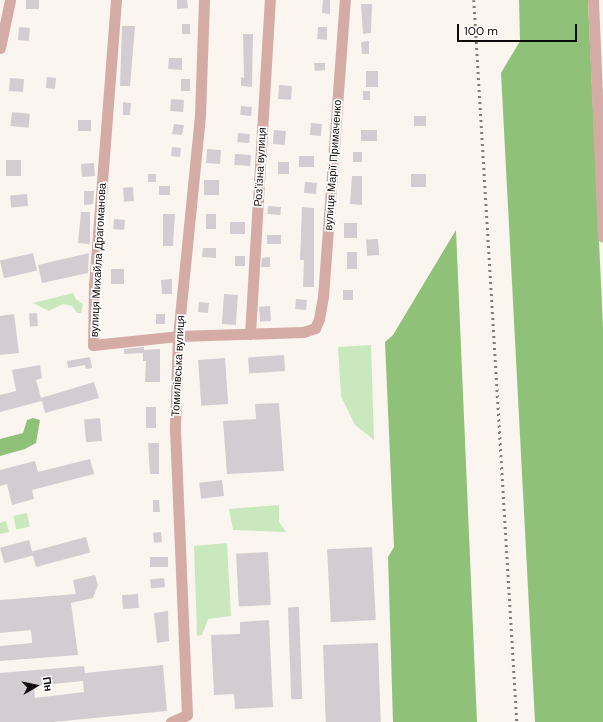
<!DOCTYPE html>
<meta charset="utf-8">
<style>
body{margin:0}
#map{position:relative;width:603px;height:722px;overflow:hidden;background:#fbf5f0;font-family:"DM Sans",sans-serif}
div>[style]{position:absolute}
.green>*{inset:0;background:#cae8bd;transform-origin:0 0}
.forest>*{inset:0;background:#90c179}
.building>*{inset:0;background:#d3cdd2;transform-origin:0 0}
.minor>*{height:11px;margin:-5.5px;padding:0 5.5px;transform-origin:5.5px;border-radius:5.5px;background:#d5aca5}
.rail>*{height:2.5px;margin-top:-1.25px;transform-origin:0;background:repeating-linear-gradient(90deg,#817d7a 0 2px,transparent 0 6px)}
span{translate:-50% -50%;white-space:nowrap;text-align:center;line-height:1.15;-webkit-text-stroke:3.5px #fff;paint-order:stroke}
.street-label{font-size:11px;color:#0e0c0a}
.north{position:absolute;left:16px;top:666px;width:40px;height:40px;-webkit-text-stroke:3px #fff;paint-order:stroke;rotate:81deg;font-size:11px;font-weight:700;line-height:16px;text-align:center;color:#0e0c0a}
.north::after{content:'';display:block;margin:auto;width:14px;height:18px;background:#0e0c0a;clip-path:polygon(50% 0,100% 100%,50% 72%,0 100%)}
.scale{position:absolute;left:457px;top:24px;width:120px;height:18px;box-sizing:border-box;border:2px solid #0e0c0a;border-top:0;padding-left:5px;font-size:12px;line-height:14px;white-space:nowrap;color:#0e0c0a;-webkit-text-stroke:3px #fff;paint-order:stroke}
</style>
<div id="map">
<div class="green">
<i style="clip-path:polygon(73px 293px,76px 299px,83px 304px,81px 313px,77px 313px,72px 306px,63px 304px,49px 311px,33px 303px)"></i>
<i style="clip-path:polygon(371px 345px,374px 440px,355px 425px,341px 396px,338px 347px)"></i>
<i style="clip-path:polygon(279px 505px,279px 522px,286px 532px,233px 530px,229px 509px)"></i>
<i style="left:27px;top:513px;width:14px;height:14px;rotate:78deg"></i>
<i style="clip-path:polygon(6px 521px,9px 532px,0 534px,0 523px)"></i>
<i style="clip-path:polygon(227px 543px,231px 616px,208px 619px,202px 635px,197px 636px,194px 546px)"></i>
</div>
<div class="forest">
<i style="clip-path:polygon(519px 0,588px 0,603px 328px,603px 722px,535px 722px,501px 73px,520px 41px)"></i>
<i style="clip-path:polygon(456px 230px,477px 722px,393px 722px,388px 557px,394px 547px,385px 342px,393px 335px)"></i>
<i style="clip-path:polygon(33px 418px,40px 420px,36px 443px,25px 449px,0 456px,0 439px,23px 433px,27px 420px)"></i>
</div>
<div class="building">
<i style="left:26px;top:0;width:13px;height:9px"></i>
<i style="clip-path:polygon(177px 0,187px 0,188px 8px,177px 9px)"></i>
<i style="clip-path:polygon(323px 0,330px 0,330px 14px,322px 13px)"></i>
<i style="clip-path:polygon(361px 4px,372px 4px,371px 33px,363px 34px)"></i>
<i style="left:182px;top:24px;width:8px;height:10px"></i>
<i style="clip-path:polygon(122px 26px,135px 26px,130px 86px,120px 86px)"></i>
<i style="left:19px;top:27px;width:11px;height:13px;rotate:5deg"></i>
<i style="clip-path:polygon(318px 27px,327px 27px,327px 40px,317px 39px)"></i>
<i style="clip-path:polygon(243px 34px,253px 34px,252px 87px,241px 86px,241px 77px,244px 78px)"></i>
<i style="clip-path:polygon(369px 41px,369px 54px,362px 54px,361px 42px)"></i>
<i style="clip-path:polygon(169px 58px,182px 58px,182px 70px,168px 69px)"></i>
<i style="clip-path:polygon(314px 63px,325px 63px,325px 70px,315px 71px)"></i>
<i style="left:366px;top:71px;width:12px;height:16px"></i>
<i style="left:47px;top:77px;width:9px;height:11px;rotate:6deg"></i>
<i style="left:10px;top:78px;width:14px;height:13px;rotate:4deg"></i>
<i style="left:181px;top:79px;width:9px;height:12px"></i>
<i style="left:279px;top:85px;width:13px;height:14px;rotate:4deg"></i>
<i style="left:363px;top:91px;width:7px;height:9px"></i>
<i style="left:171px;top:99px;width:13px;height:12px;rotate:4deg"></i>
<i style="clip-path:polygon(123px 102px,131px 103px,130px 115px,123px 115px)"></i>
<i style="left:241px;top:106px;width:11px;height:9px;rotate:5deg"></i>
<i style="left:12px;top:112px;width:18px;height:14px;rotate:6deg"></i>
<i style="left:414px;top:116px;width:12px;height:10px"></i>
<i style="left:78px;top:120px;width:13px;height:11px"></i>
<i style="left:311px;top:123px;width:11px;height:12px;rotate:5deg"></i>
<i style="clip-path:polygon(174px 124px,184px 125px,182px 135px,172px 134px)"></i>
<i style="left:274px;top:130px;width:12px;height:14px;rotate:5deg"></i>
<i style="left:361px;top:130px;width:16px;height:11px"></i>
<i style="left:238px;top:133px;width:12px;height:9px;rotate:5deg"></i>
<i style="left:172px;top:147px;width:9px;height:9px;rotate:6deg"></i>
<i style="left:207px;top:149px;width:14px;height:14px;rotate:4deg"></i>
<i style="left:353px;top:152px;width:9px;height:10px"></i>
<i style="left:235px;top:154px;width:16px;height:11px;rotate:4deg"></i>
<i style="left:299px;top:156px;width:15px;height:11px"></i>
<i style="left:21px;top:160px;width:16px;height:15px;rotate:90deg"></i>
<i style="left:278px;top:162px;width:11px;height:12px"></i>
<i style="left:94px;top:163px;width:13px;height:13px;rotate:86deg"></i>
<i style="left:148px;top:174px;width:8px;height:8px"></i>
<i style="left:411px;top:174px;width:15px;height:13px"></i>
<i style="clip-path:polygon(352px 176px,362px 176px,362px 205px,350px 204px)"></i>
<i style="left:204px;top:180px;width:15px;height:15px"></i>
<i style="left:305px;top:182px;width:12px;height:11px;rotate:5deg"></i>
<i style="left:159px;top:186px;width:11px;height:9px"></i>
<i style="left:133px;top:187px;width:14px;height:10px;rotate:86deg"></i>
<i style="clip-path:polygon(84px 191px,94px 191px,93px 204px,84px 205px)"></i>
<i style="left:27px;top:194px;width:12px;height:17px;rotate:85deg"></i>
<i style="left:268px;top:206px;width:13px;height:8px;rotate:4deg"></i>
<i style="clip-path:polygon(302px 207px,314px 208px,314px 287px,303px 287px,304px 260px,300px 260px)"></i>
<i style="clip-path:polygon(81px 212px,90px 212px,90px 244px,78px 243px)"></i>
<i style="clip-path:polygon(163px 214px,175px 214px,173px 246px,163px 246px)"></i>
<i style="left:206px;top:214px;width:10px;height:15px"></i>
<i style="left:114px;top:219px;width:11px;height:10px;rotate:5deg"></i>
<i style="left:230px;top:222px;width:15px;height:12px"></i>
<i style="left:344px;top:223px;width:13px;height:15px"></i>
<i style="left:267px;top:235px;width:14px;height:9px"></i>
<i style="left:378px;top:239px;width:16px;height:12px;rotate:86deg"></i>
<i style="clip-path:polygon(203px 248px,216px 248px,216px 258px,202px 257px)"></i>
<i style="left:347px;top:252px;width:10px;height:17px"></i>
<i style="left:33px;top:253px;width:18px;height:34px;rotate:77deg"></i>
<i style="clip-path:polygon(89px 253px,88px 273px,42px 283px,38px 265px)"></i>
<i style="left:235px;top:256px;width:10px;height:10px"></i>
<i style="clip-path:polygon(270px 257px,270px 267px,261px 267px,262px 258px)"></i>
<i style="left:111px;top:269px;width:13px;height:15px"></i>
<i style="clip-path:polygon(172px 279px,172px 294px,162px 294px,161px 280px)"></i>
<i style="left:343px;top:290px;width:10px;height:10px"></i>
<i style="left:224px;top:294px;width:14px;height:30px;rotate:4deg"></i>
<i style="left:296px;top:299px;width:11px;height:10px;rotate:5deg"></i>
<i style="left:199px;top:302px;width:10px;height:10px;rotate:6deg"></i>
<i style="left:270px;top:306px;width:15px;height:11px;rotate:86deg"></i>
<i style="left:37px;top:313px;width:13px;height:8px;rotate:86deg"></i>
<i style="clip-path:polygon(14px 314px,19px 353px,0 355px,0 316px)"></i>
<i style="left:156px;top:314px;width:9px;height:10px"></i>
<i style="clip-path:polygon(144px 347px,144px 350px,160px 349px,160px 382px,145px 382px,146px 361px,143px 361px,143px 353px,124px 354px,124px 349px)"></i>
<i style="left:284px;top:355px;width:16px;height:36px;rotate:86deg"></i>
<i style="clip-path:polygon(90px 357px,92px 368px,86px 369px,85px 365px,68px 368px,67px 361px)"></i>
<i style="left:225px;top:358px;width:46px;height:27px;rotate:86deg"></i>
<i style="clip-path:polygon(40px 365px,42px 378px,36px 380px,41px 398px,94px 382px,99px 398px,45px 413px,42px 401px,0 412px,0 395px,16px 391px,12px 370px)"></i>
<i style="clip-path:polygon(279px 403px,284px 471px,227px 474px,223px 421px,256px 419px,255px 404px)"></i>
<i style="left:146px;top:407px;width:10px;height:21px"></i>
<i style="left:100px;top:418px;width:23px;height:16px;rotate:85deg"></i>
<i style="clip-path:polygon(148px 443px,159px 443px,159px 474px,150px 474px)"></i>
<i style="clip-path:polygon(90px 459px,94px 474px,32px 490px,34px 499px,12px 505px,7px 484px,0 486px,0 470px,35px 461px,38px 472px)"></i>
<i style="left:222px;top:480px;width:16px;height:23px;rotate:83deg"></i>
<i style="clip-path:polygon(153px 500px,159px 500px,160px 512px,153px 512px)"></i>
<i style="left:161px;top:532px;width:10px;height:8px;rotate:84deg"></i>
<i style="left:86px;top:537px;width:16px;height:56px;rotate:75deg"></i>
<i style="left:29px;top:540px;width:16px;height:30px;rotate:75deg"></i>
<i style="left:372px;top:547px;width:73px;height:45px;rotate:87deg"></i>
<i style="left:268px;top:552px;width:53px;height:32px;rotate:87deg"></i>
<i style="left:150px;top:557px;width:18px;height:10px"></i>
<i style="clip-path:polygon(95px 575px,98px 585px,93px 598px,71px 603px,78px 655px,0 661px,0 646px,32px 643px,31px 630px,0 633px,0 600px,76px 594px,73px 580px)"></i>
<i style="left:164px;top:578px;width:9px;height:14px;rotate:84deg"></i>
<i style="left:138px;top:594px;width:14px;height:16px;rotate:86deg"></i>
<i style="left:299px;top:607px;width:92px;height:11px;rotate:88deg"></i>
<i style="clip-path:polygon(168px 611px,169px 641px,157px 643px,154px 613px)"></i>
<i style="clip-path:polygon(269px 620px,273px 707px,235px 709px,234px 694px,214px 695px,211px 635px,240px 634px,240px 622px)"></i>
<i style="left:378px;top:643px;width:79px;height:55px;rotate:88deg"></i>
<i style="clip-path:polygon(evenodd,163px 665px,167px 711px,53px 722px,0 722px,0 673px,84px 666px,85px 673px,163px 665px,83px 681px,84px 692px,35px 698px,34px 686px,83px 681px)"></i>
</div>
<div class="minor">
<i style="left:116px;top:0;width:285px;rotate:94.4deg"></i>
<i style="left:94px;top:284px;width:61px;rotate:90.9deg"></i>
<i style="left:93px;top:345px;width:85px;rotate:-6deg"></i>
<i style="left:178px;top:336px;width:125px;rotate:-1.8deg"></i>
<i style="left:303px;top:332px;width:13px;rotate:-18deg"></i>
<i style="left:315px;top:328px;width:10px;rotate:-66deg"></i>
<i style="left:319px;top:319px;width:22px;rotate:-80deg"></i>
<i style="left:323px;top:297px;width:298px;rotate:-85.8deg"></i>
<i style="left:593px;top:0;width:237px;rotate:87.6deg"></i>
<i style="left:0;top:48px;width:49px;rotate:-78.2deg"></i>
<i style="left:250px;top:334px;width:335px;rotate:-86.6deg"></i>
<i style="left:171px;top:722px;width:17px;rotate:-24deg"></i>
<i style="left:187px;top:715px;width:289px;rotate:-92.4deg"></i>
<i style="left:175px;top:426px;width:90px;rotate:-88.1deg"></i>
<i style="left:178px;top:336px;width:222px;rotate:-84.3deg"></i>
<i style="left:200px;top:115px;width:115px;rotate:-88deg"></i>
</div>
<div class="rail">
<i style="left:474px;top:0;width:723px;rotate:86.59deg"></i>
</div>
<div class="street-label">
<span style="left:333px;top:165px;rotate:-86deg">вулиця Марії Примаченко</span>
<span style="left:260px;top:167px;rotate:-87deg">Розʼїзна вулиця</span>
<span style="left:98px;top:260px;rotate:-87deg">вулиця Михайла Драгоманова</span>
<span style="left:178px;top:366px;rotate:-87deg">Томилівська вулиця</span>
</div>
<div class="north">Пн</div>
<div class="scale">100 m</div>
</div>
